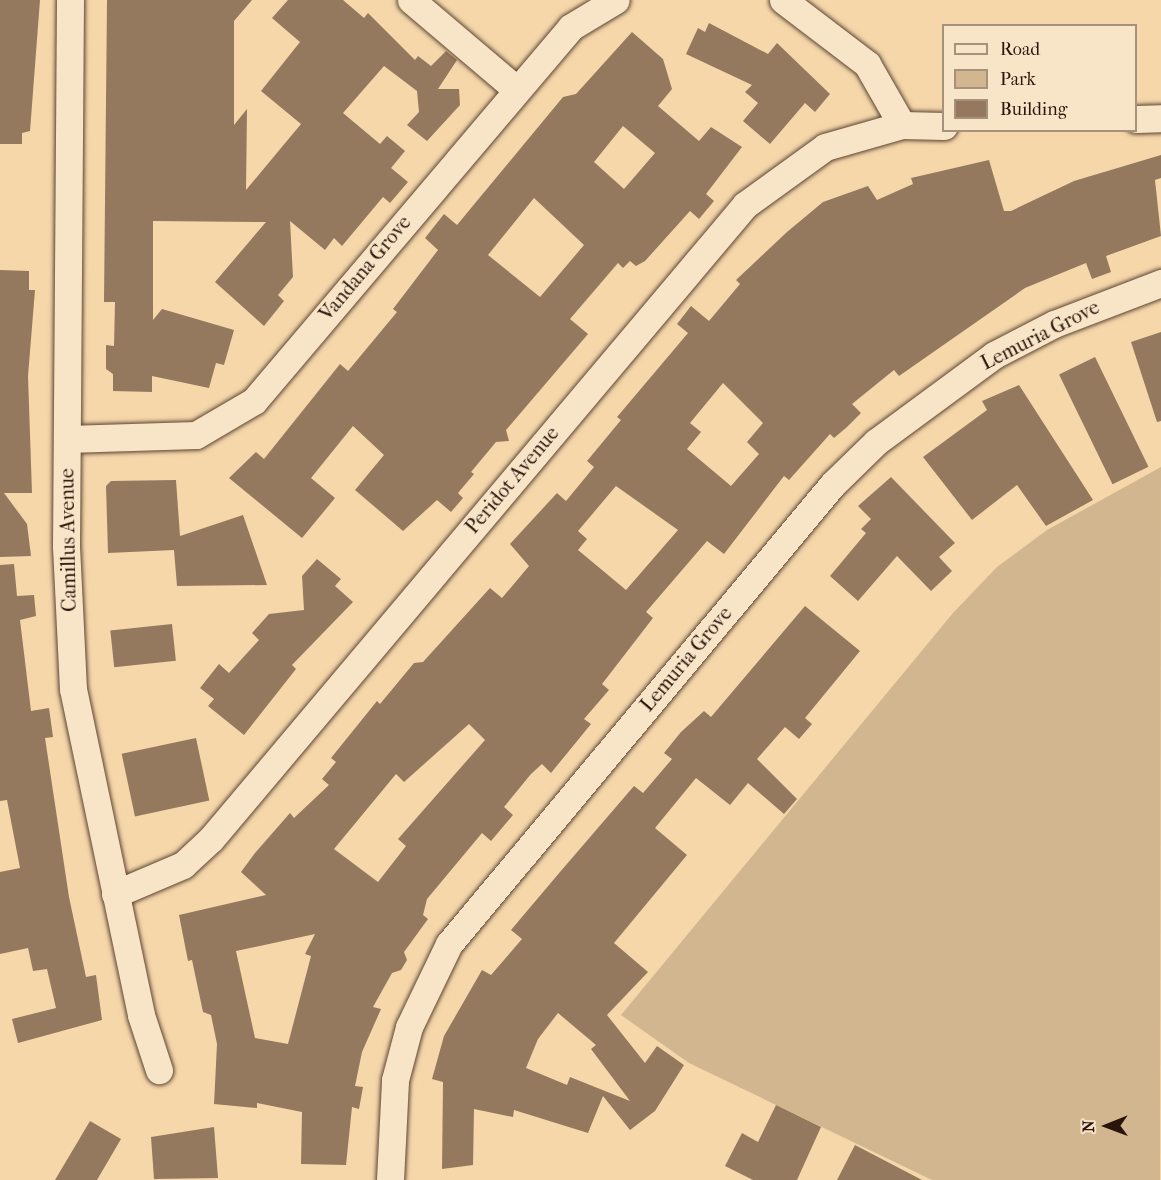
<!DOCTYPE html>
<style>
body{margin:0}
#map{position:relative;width:1161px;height:1180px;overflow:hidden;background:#f5d7aa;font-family:"IM FELL French Canon",serif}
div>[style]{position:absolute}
.green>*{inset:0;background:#d2b68f}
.building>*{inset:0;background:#94795e;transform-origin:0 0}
.roads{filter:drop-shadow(0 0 2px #5d4533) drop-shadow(0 0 2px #5d4533)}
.minor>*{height:27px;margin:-13.5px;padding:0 13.5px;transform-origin:13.5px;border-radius:13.5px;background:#f8e5c8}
span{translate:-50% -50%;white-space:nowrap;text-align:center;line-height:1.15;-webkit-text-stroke:5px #f8e5c8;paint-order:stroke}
.street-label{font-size:20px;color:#2a140b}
.legend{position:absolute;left:942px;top:24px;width:195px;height:108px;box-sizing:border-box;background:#f8e5c8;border:2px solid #a6917c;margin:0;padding:8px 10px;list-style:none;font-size:18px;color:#2a140b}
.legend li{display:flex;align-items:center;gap:12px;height:30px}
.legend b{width:30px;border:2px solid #a6917c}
.north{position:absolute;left:1077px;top:1096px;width:60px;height:60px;-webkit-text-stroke:4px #f8e5c8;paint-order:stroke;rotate:269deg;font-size:16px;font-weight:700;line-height:24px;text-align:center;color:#2a140b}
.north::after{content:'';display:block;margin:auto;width:21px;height:27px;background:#2a140b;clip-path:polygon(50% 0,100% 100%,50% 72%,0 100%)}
</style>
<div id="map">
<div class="green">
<i style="clip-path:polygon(1161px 467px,1160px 1180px,932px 1180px,689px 1063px,621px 1015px,953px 613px,997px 567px,1047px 530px)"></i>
</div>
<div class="building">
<i style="clip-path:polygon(0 0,40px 0,30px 131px,22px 133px,22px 144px,0 144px)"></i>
<i style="clip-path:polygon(107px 0,252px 0,234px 21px,234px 125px,247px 109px,246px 190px,301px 124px,261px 91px,300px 42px,272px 18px,288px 0,343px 0,364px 18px,368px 13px,415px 60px,418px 56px,431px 66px,446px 51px,457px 60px,438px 89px,459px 89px,460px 105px,427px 141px,407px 125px,419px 112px,417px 91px,384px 66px,343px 113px,380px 144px,387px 136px,405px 151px,391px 168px,408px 182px,390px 203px,383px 197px,342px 246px,334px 238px,325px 250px,290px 221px,293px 277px,278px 295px,284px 301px,264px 326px,215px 282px,266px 222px,153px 221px,153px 320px,162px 309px,234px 330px,224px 365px,216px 363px,209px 388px,152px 376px,152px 392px,113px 391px,113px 374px,106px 369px,106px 345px,114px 346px,115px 302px,104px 302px)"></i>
<i style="clip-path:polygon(709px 23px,768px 54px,777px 43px,830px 94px,815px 112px,805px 103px,770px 144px,743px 121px,758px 103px,745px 92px,752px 85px,686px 54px,698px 28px,705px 32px)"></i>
<i style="clip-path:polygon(evenodd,632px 32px,663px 59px,672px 89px,658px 106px,699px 141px,711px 127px,742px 147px,706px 194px,714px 201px,699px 219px,690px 211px,645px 261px,636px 266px,630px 261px,623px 268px,618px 263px,570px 319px,588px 334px,506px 430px,509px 441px,496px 442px,471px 472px,474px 474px,458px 493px,463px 498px,451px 512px,437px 500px,403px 531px,355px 490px,384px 455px,353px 426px,311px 478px,335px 498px,302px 538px,229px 478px,256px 452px,264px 459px,340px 364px,348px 371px,397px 312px,393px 309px,438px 250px,425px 238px,444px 214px,457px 225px,563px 97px,576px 94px,632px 32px,623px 126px,655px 153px,624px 189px,594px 162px,623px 126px,632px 32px,534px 198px,584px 245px,540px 297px,488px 255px,534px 198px)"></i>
<i style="clip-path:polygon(evenodd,1161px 155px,1161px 178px,1155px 180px,1161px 236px,1106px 256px,1111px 272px,1092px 279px,1086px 263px,1025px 288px,899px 376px,894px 370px,852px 404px,861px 413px,847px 427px,834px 438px,830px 434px,789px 480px,784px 476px,724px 554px,707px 541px,646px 612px,653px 618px,602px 684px,609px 690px,584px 719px,591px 724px,551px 773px,542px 764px,531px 774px,504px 807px,513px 815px,491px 841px,482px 833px,427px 899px,423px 915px,428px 919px,404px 952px,407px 960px,401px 970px,392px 973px,373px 1007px,381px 1009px,362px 1052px,355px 1086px,363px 1087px,359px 1109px,352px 1107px,346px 1165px,301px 1164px,302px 1112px,257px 1103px,257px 1108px,214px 1104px,217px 1044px,211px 1015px,203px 1012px,192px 960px,188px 961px,179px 915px,266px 895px,241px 872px,255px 853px,290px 813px,294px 818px,329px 785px,322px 779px,336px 762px,331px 758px,377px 701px,380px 704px,414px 663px,423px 662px,490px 588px,502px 598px,529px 566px,510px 544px,557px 493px,566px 501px,594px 467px,587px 461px,621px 420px,617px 417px,688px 333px,677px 324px,691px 306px,709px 321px,740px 284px,736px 280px,787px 232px,823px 202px,868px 186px,877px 200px,913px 184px,911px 178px,989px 160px,1004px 211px,1011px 211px,1074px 181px,1161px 155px,723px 383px,763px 423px,747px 442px,759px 454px,731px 486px,687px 449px,701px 432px,690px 423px,723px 383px,1161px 155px,616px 486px,678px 530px,626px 590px,578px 550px,587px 539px,578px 531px,616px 486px,1161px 155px,469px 724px,485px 740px,398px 839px,406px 846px,378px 882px,334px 849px,396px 774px,404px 782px,469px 724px,1161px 155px,315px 934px,305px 954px,311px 956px,288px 1044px,255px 1038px,236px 951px,315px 934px)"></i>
<i style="clip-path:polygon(0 270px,29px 271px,29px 290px,35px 290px,28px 376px,32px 493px,4px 493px,27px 524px,31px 556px,0 557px)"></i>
<i style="clip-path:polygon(1161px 332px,1161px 421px,1157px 422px,1131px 342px)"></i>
<i style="left:1095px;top:357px;width:122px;height:40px;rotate:64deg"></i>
<i style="clip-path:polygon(1019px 385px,1093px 500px,1046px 526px,1017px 485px,972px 520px,923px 457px,987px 410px,982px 401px)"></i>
<i style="clip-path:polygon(891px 477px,955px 543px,939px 557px,952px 571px,931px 591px,897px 556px,858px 601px,830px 576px,866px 533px,861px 529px,871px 519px,858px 506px)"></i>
<i style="clip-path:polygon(176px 480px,180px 536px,243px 515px,267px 585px,177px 586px,174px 550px,108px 553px,106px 486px,111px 481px)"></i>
<i style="clip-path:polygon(317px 559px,341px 579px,335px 586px,353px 602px,292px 665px,296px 669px,244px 735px,208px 706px,214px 699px,200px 688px,219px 664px,229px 673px,259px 640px,252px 633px,269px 614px,304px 610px,302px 576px)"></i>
<i style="clip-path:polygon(14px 564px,17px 596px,34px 595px,36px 616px,20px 620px,31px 711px,49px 708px,53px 737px,45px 738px,69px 897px,86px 977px,96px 975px,102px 1020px,18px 1043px,12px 1019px,56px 1008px,47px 969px,33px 971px,28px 948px,0 954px,0 872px,20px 868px,7px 800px,0 801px,0 565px)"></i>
<i style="clip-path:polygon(evenodd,805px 606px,860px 651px,805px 718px,812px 724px,799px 739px,785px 727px,757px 759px,797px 799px,784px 814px,748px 783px,730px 805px,696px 778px,655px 828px,687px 855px,614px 943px,648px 972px,607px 1015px,645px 1063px,657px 1046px,684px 1065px,655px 1111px,630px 1130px,603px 1096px,588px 1133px,514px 1110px,513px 1117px,474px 1109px,473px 1165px,442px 1169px,443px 1082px,432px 1079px,444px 1036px,482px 970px,491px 975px,522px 939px,511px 930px,560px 872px,634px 786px,643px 793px,672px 759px,664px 753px,681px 732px,704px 711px,711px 717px,805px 606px,558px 1013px,596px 1045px,591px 1049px,630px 1101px,570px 1077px,567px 1085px,526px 1068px,538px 1039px,558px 1013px)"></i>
<i style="left:172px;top:624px;width:37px;height:62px;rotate:84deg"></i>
<i style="left:196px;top:738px;width:64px;height:76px;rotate:78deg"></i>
<i style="clip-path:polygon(776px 1105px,821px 1127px,797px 1180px,753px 1180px,725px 1166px,742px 1133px,758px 1142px)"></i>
<i style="clip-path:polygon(90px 1121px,121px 1139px,97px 1180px,55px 1180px)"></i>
<i style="clip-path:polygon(214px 1127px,218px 1178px,154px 1179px,151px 1137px)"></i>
<i style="clip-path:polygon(855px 1145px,922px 1180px,837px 1180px)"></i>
</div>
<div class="roads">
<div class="minor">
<i style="left:70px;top:0;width:546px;rotate:90.42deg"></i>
<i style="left:66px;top:546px;width:143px;rotate:87.2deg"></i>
<i style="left:73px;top:689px;width:333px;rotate:78.2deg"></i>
<i style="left:141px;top:1015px;width:58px;rotate:71.9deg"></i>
<i style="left:411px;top:0;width:138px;rotate:40.3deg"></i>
<i style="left:783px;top:0;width:106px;rotate:37.3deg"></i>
<i style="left:867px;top:64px;width:70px;rotate:60.2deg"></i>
<i style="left:1136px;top:119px;width:25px;rotate:-2deg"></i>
<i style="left:67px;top:439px;width:129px;rotate:-1.8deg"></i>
<i style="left:196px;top:435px;width:67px;rotate:-30.4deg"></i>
<i style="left:254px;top:401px;width:490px;rotate:-49.7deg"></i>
<i style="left:571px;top:27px;width:52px;rotate:-31deg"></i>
<i style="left:115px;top:894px;width:74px;rotate:-23.1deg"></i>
<i style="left:183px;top:865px;width:38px;rotate:-43deg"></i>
<i style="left:211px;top:839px;width:829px;rotate:-49.89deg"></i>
<i style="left:745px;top:205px;width:99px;rotate:-35.9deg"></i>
<i style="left:825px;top:147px;width:80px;rotate:-15.9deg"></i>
<i style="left:902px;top:125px;width:42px;rotate:1.4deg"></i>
<i style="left:390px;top:1180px;width:100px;rotate:-87.1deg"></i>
<i style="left:395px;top:1080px;width:55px;rotate:-75.2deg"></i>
<i style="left:409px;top:1027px;width:92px;rotate:-64.3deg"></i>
<i style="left:449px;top:944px;width:599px;rotate:-50.15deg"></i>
<i style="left:833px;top:484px;width:60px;rotate:-44.3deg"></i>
<i style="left:876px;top:442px;width:147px;rotate:-36.4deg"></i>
<i style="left:994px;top:355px;width:68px;rotate:-27.3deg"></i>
<i style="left:1054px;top:324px;width:115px;rotate:-21deg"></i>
</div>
</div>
<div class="street-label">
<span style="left:365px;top:268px;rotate:-50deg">Vandana Grove</span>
<span style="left:1040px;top:335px;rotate:-27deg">Lemuria Grove</span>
<span style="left:512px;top:480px;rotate:-50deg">Peridot Avenue</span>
<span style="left:68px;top:540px;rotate:-91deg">Camillus Avenue</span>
<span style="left:686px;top:659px;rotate:-50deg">Lemuria Grove</span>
</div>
<ul class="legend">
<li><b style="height:8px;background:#f8e5c8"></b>Road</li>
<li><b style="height:16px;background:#d2b68f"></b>Park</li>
<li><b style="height:16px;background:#94795e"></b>Building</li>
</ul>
<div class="north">N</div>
</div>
